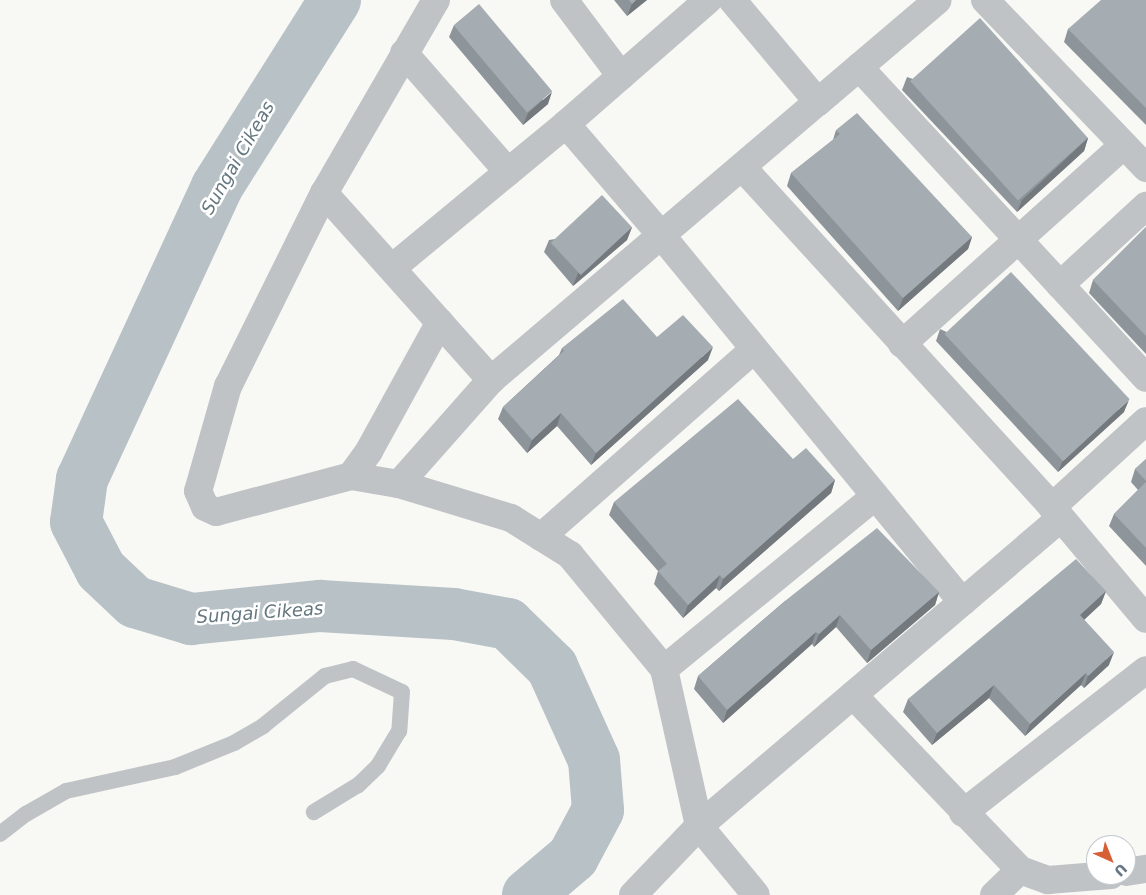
<!DOCTYPE html>
<style>
body{margin:0}
#map{position:relative;width:1146px;height:895px;overflow:hidden;background:#f8f8f5;font-family:"DejaVu Sans",sans-serif}
div>[style]{position:absolute}
.river>*{height:52px;margin:-26px;padding:0 26px;transform-origin:26px;border-radius:26px;background:#b8c2c6}
.service>*{height:16px;margin:-8px;padding:0 8px;transform-origin:8px;border-radius:8px;background:#bfc3c6}
.minor>*{height:28px;margin:-14px;padding:0 14px;transform-origin:14px;border-radius:14px;background:#bfc3c6}
.wall>*{inset:0;background:#8e959a}
.shaded-wall>*{inset:0;background:#74797d}
.building>*{inset:0;background:#a5adb3;transform-origin:0 0}
span{translate:-50% -50%;white-space:nowrap;text-align:center;line-height:1.15;-webkit-text-stroke:5px #fff;paint-order:stroke}
.water-label{font-size:18px;color:#65777f;font-style:italic}
.north{position:absolute;left:1086px;top:835px;width:50px;height:50px;box-sizing:border-box;background:#fff;border:1px solid #c3c9ce;border-radius:50%;rotate:136deg;font-size:14px;font-weight:700;line-height:20px;text-align:center;color:#697784}
.north::after{content:'';display:block;margin:auto;width:18px;height:22px;background:#d75f36;clip-path:polygon(50% 0,100% 100%,50% 72%,0 100%)}
</style>
<div id="map">
<div class="river">
<i style="left:335px;top:0;width:221px;rotate:122.3deg"></i>
<i style="left:217px;top:187px;width:322px;rotate:114.8deg"></i>
<i style="left:82px;top:479px;width:43px;rotate:97.9deg"></i>
<i style="left:76px;top:522px;width:54px;rotate:62.5deg"></i>
<i style="left:101px;top:570px;width:47px;rotate:43.3deg"></i>
<i style="left:135px;top:602px;width:59px;rotate:16.9deg"></i>
<i style="left:191px;top:619px;width:130px;rotate:-5.8deg"></i>
<i style="left:320px;top:606px;width:134px;rotate:3.4deg"></i>
<i style="left:454px;top:614px;width:55px;rotate:10.5deg"></i>
<i style="left:508px;top:624px;width:62px;rotate:44.3deg"></i>
<i style="left:552px;top:667px;width:102px;rotate:65.7deg"></i>
<i style="left:594px;top:760px;width:50px;rotate:85.4deg"></i>
<i style="left:598px;top:810px;width:53px;rotate:118deg"></i>
<i style="left:573px;top:857px;width:59px;rotate:139.8deg"></i>
</div>
<div class="service">
<i style="left:0;top:834px;width:33px;rotate:-38deg"></i>
<i style="left:26px;top:814px;width:46px;rotate:-29.9deg"></i>
<i style="left:66px;top:791px;width:112px;rotate:-12.4deg"></i>
<i style="left:175px;top:767px;width:64px;rotate:-22.1deg"></i>
<i style="left:234px;top:743px;width:34px;rotate:-30deg"></i>
<i style="left:263px;top:726px;width:80px;rotate:-38.9deg"></i>
<i style="left:325px;top:676px;width:29px;rotate:-14deg"></i>
<i style="left:353px;top:669px;width:54px;rotate:25.1deg"></i>
<i style="left:402px;top:692px;width:39px;rotate:94deg"></i>
<i style="left:399px;top:731px;width:41px;rotate:121deg"></i>
<i style="left:378px;top:766px;width:28px;rotate:136deg"></i>
<i style="left:358px;top:785px;width:52px;rotate:148.5deg"></i>
</div>
<div class="minor">
<i style="left:436px;top:0;width:223px;rotate:120.1deg"></i>
<i style="left:324px;top:193px;width:216px;rotate:116.4deg"></i>
<i style="left:228px;top:386px;width:109px;rotate:105.9deg"></i>
<i style="left:198px;top:491px;width:17px;rotate:66deg"></i>
<i style="left:205px;top:507px;width:12px;rotate:24deg"></i>
<i style="left:216px;top:512px;width:140px;rotate:-14.9deg"></i>
<i style="left:351px;top:476px;width:31px;rotate:-54deg"></i>
<i style="left:369px;top:451px;width:147px;rotate:-61.2deg"></i>
<i style="left:564px;top:0;width:95px;rotate:53.1deg"></i>
<i style="left:985px;top:0;width:233px;rotate:46.2deg"></i>
<i style="left:404px;top:53px;width:158px;rotate:48.8deg"></i>
<i style="left:859px;top:67px;width:423px;rotate:47.3deg"></i>
<i style="left:818px;top:102px;width:157px;rotate:-40.4deg"></i>
<i style="left:566px;top:124px;width:146px;rotate:49.4deg"></i>
<i style="left:661px;top:235px;width:475px;rotate:50.6deg"></i>
<i style="left:742px;top:167px;width:460px;rotate:47.6deg"></i>
<i style="left:1052px;top:507px;width:146px;rotate:50deg"></i>
<i style="left:324px;top:193px;width:251px;rotate:48.2deg"></i>
<i style="left:392px;top:268px;width:226px;rotate:-39.6deg"></i>
<i style="left:566px;top:124px;width:189px;rotate:-41.1deg"></i>
<i style="left:1060px;top:285px;width:117px;rotate:-42.6deg"></i>
<i style="left:902px;top:344px;width:298px;rotate:-41.9deg"></i>
<i style="left:351px;top:476px;width:49px;rotate:9.5deg"></i>
<i style="left:399px;top:484px;width:139px;rotate:-48.5deg"></i>
<i style="left:491px;top:380px;width:429px;rotate:-40.4deg"></i>
<i style="left:818px;top:102px;width:133px;rotate:-130.1deg"></i>
<i style="left:399px;top:484px;width:117px;rotate:16.9deg"></i>
<i style="left:511px;top:518px;width:70px;rotate:32.1deg"></i>
<i style="left:570px;top:555px;width:148px;rotate:50.5deg"></i>
<i style="left:664px;top:669px;width:161px;rotate:77.4deg"></i>
<i style="left:699px;top:826px;width:89px;rotate:50.4deg"></i>
<i style="left:1052px;top:507px;width:127px;rotate:-42.5deg"></i>
<i style="left:541px;top:537px;width:284px;rotate:-41.4deg"></i>
<i style="left:664px;top:669px;width:273px;rotate:-39.3deg"></i>
<i style="left:853px;top:695px;width:242px;rotate:46.3deg"></i>
<i style="left:1020px;top:870px;width:30px;rotate:20deg"></i>
<i style="left:1048px;top:880px;width:63px;rotate:-4.5deg"></i>
<i style="left:963px;top:813px;width:232px;rotate:-38deg"></i>
<i style="left:1126px;top:872px;width:20px;rotate:-9deg"></i>
<i style="left:633px;top:895px;width:95px;rotate:-46.3deg"></i>
<i style="left:699px;top:826px;width:475px;rotate:-40.4deg"></i>
<i style="left:994px;top:895px;width:36px;rotate:-44deg"></i>
</div>
<div class="wall">
<i style="clip-path:polygon(614px 0,647px 0,627px 16px)"></i>
<i style="clip-path:polygon(1146px 0,1146px 125px,1064px 42px,1068px 29px)"></i>
<i style="clip-path:polygon(454px 25px,548px 104px,523px 125px,449px 37px)"></i>
<i style="clip-path:polygon(907px 77px,1088px 138px,1084px 151px,1017px 212px,902px 90px)"></i>
<i style="clip-path:polygon(836px 130px,972px 237px,968px 249px,898px 311px,787px 186px,791px 173px,833px 140px)"></i>
<i style="clip-path:polygon(632px 227px,627px 240px,573px 286px,544px 252px,549px 240px)"></i>
<i style="clip-path:polygon(1146px 227px,1146px 354px,1089px 293px,1093px 280px)"></i>
<i style="clip-path:polygon(940px 329px,1124px 412px,1058px 472px,936px 341px)"></i>
<i style="clip-path:polygon(657px 337px,708px 360px,591px 465px,557px 426px,527px 453px,498px 419px,503px 407px,559px 355px,562px 348px)"></i>
<i style="clip-path:polygon(793px 459px,835px 480px,831px 493px,719px 591px,716px 588px,683px 618px,654px 584px,658px 571px,609px 515px,614px 502px)"></i>
<i style="clip-path:polygon(1146px 459px,1146px 566px,1109px 526px,1114px 514px,1138px 490px,1131px 482px,1135px 469px)"></i>
<i style="clip-path:polygon(1106px 591px,1101px 604px,1084px 620px,1109px 665px,1084px 688px,1081px 685px,1025px 736px,989px 698px,932px 745px,903px 712px,908px 699px)"></i>
<i style="clip-path:polygon(939px 592px,935px 605px,867px 663px,836px 627px,814px 647px,812px 644px,723px 723px,694px 689px,698px 676px,785px 601px)"></i>
</div>
<div class="shaded-wall">
<i style="clip-path:polygon(636px 0,647px 0,627px 16px,632px 4px)"></i>
<i style="clip-path:polygon(552px 92px,548px 104px,523px 125px,528px 113px)"></i>
<i style="clip-path:polygon(1088px 138px,1084px 151px,1017px 212px,1022px 200px)"></i>
<i style="clip-path:polygon(632px 227px,627px 240px,573px 286px,578px 273px)"></i>
<i style="clip-path:polygon(972px 237px,968px 249px,898px 311px,903px 298px)"></i>
<i style="clip-path:polygon(713px 347px,708px 360px,591px 465px,596px 453px)"></i>
<i style="clip-path:polygon(1129px 400px,1124px 412px,1058px 472px,1063px 460px)"></i>
<i style="clip-path:polygon(561px 413px,557px 426px,527px 453px,532px 440px)"></i>
<i style="clip-path:polygon(835px 480px,831px 493px,719px 591px,723px 579px)"></i>
<i style="clip-path:polygon(720px 575px,716px 588px,683px 618px,688px 605px)"></i>
<i style="clip-path:polygon(1106px 591px,1101px 604px,1075px 628px,1080px 615px)"></i>
<i style="clip-path:polygon(939px 592px,935px 605px,867px 663px,871px 650px)"></i>
<i style="clip-path:polygon(840px 615px,836px 627px,814px 647px,819px 634px)"></i>
<i style="clip-path:polygon(816px 632px,812px 644px,723px 723px,727px 710px)"></i>
<i style="clip-path:polygon(1114px 652px,1109px 665px,1084px 688px,1088px 676px)"></i>
<i style="clip-path:polygon(1086px 673px,1081px 685px,1025px 736px,1030px 724px)"></i>
<i style="clip-path:polygon(994px 685px,989px 698px,932px 745px,937px 733px)"></i>
</div>
<div class="building">
<i style="clip-path:polygon(629px 0,636px 0,632px 4px)"></i>
<i style="clip-path:polygon(1101px 0,1146px 0,1146px 108px,1068px 29px)"></i>
<i style="left:479px;top:4px;width:114px;height:33px;rotate:50deg"></i>
<i style="left:980px;top:18px;width:161px;height:94px;rotate:48deg"></i>
<i style="clip-path:polygon(857px 113px,972px 237px,903px 298px,791px 173px,840px 134px,836px 130px)"></i>
<i style="left:602px;top:195px;width:44px;height:70px;rotate:47deg"></i>
<i style="clip-path:polygon(1146px 227px,1146px 336px,1093px 280px)"></i>
<i style="left:1011px;top:272px;width:174px;height:91px;rotate:47deg"></i>
<i style="clip-path:polygon(623px 299px,657px 337px,683px 315px,713px 347px,596px 453px,561px 413px,532px 440px,503px 407px,564px 351px,562px 348px)"></i>
<i style="clip-path:polygon(738px 399px,793px 459px,806px 448px,835px 480px,723px 579px,720px 575px,688px 605px,658px 571px,667px 564px,614px 502px)"></i>
<i style="clip-path:polygon(1146px 459px,1146px 481px,1135px 469px)"></i>
<i style="clip-path:polygon(1146px 482px,1146px 548px,1114px 514px)"></i>
<i style="clip-path:polygon(877px 528px,939px 592px,871px 650px,840px 615px,819px 634px,816px 632px,727px 710px,698px 676px,785px 601px)"></i>
<i style="clip-path:polygon(1076px 559px,1106px 591px,1080px 615px,1114px 652px,1088px 676px,1086px 673px,1030px 724px,994px 685px,937px 733px,908px 699px)"></i>
</div>
<div class="water-label">
<span style="left:238px;top:158px;rotate:-60deg">Sungai Cikeas</span>
<span style="left:260px;top:613px;rotate:-4deg">Sungai Cikeas</span>
</div>
<div class="north">U</div>
</div>
